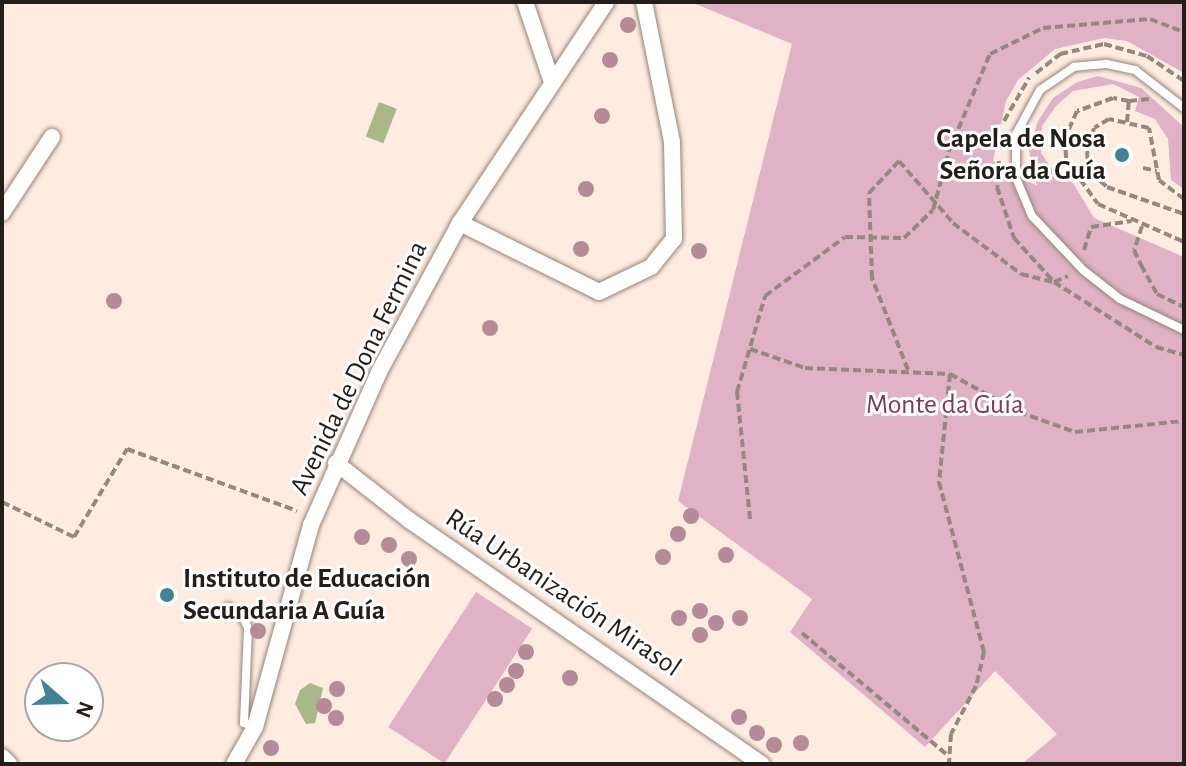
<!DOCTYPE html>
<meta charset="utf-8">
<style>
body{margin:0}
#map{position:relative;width:1186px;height:766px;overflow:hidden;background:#feece1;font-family:"Alegreya Sans",sans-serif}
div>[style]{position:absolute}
.green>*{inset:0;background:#dfb2c6;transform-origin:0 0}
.water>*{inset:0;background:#aab789;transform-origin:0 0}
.path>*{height:4px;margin-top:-2px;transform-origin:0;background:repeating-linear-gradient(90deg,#95887f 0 8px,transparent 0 12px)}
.roads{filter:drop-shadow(0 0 2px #978376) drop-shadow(0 0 2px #978376)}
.lane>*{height:8px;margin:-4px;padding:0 4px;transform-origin:4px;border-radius:4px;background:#fff}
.street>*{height:16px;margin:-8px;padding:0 8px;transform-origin:8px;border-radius:8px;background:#fff}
.trees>*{width:16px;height:16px;margin:-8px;border-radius:50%;background:#b58b97}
.dots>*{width:22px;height:22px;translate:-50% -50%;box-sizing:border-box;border:4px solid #fff;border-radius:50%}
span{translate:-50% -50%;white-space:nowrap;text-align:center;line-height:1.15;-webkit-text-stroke:6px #fff;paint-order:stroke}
.poi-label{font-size:28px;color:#251d18;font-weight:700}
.right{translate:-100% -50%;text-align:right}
.left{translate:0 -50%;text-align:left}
.street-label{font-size:28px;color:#251d18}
.park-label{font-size:28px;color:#793b5a}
.frame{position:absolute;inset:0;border:4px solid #251d18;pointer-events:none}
.north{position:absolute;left:24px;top:662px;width:80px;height:80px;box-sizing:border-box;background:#fff;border:2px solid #a8a5a3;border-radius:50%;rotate:110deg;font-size:22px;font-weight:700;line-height:32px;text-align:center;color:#251d18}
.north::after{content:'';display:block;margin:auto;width:28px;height:36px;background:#418294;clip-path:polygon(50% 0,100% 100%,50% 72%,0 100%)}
</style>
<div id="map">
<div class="green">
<i style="clip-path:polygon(691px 2px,1184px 2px,1184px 73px,1127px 41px,1104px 38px,1055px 49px,1018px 80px,1006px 101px,993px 161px,1037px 186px,1029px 150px,1038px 121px,1053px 98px,1077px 82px,1098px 76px,1141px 88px,1184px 127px,1184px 189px,1171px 180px,1168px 139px,1155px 119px,1135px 111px,1139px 97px,1113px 84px,1073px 91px,1056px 106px,1042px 126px,1041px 153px,1056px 175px,1073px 183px,1094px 218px,1184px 257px,1184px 764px,1022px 764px,1057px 734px,995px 671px,925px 747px,790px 632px,812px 599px,678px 501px,792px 44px)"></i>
<i style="left:476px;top:592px;width:67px;height:161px;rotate:33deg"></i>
</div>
<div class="water">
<i style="left:379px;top:102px;width:19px;height:37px;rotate:21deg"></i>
<i style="clip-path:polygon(310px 683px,323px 688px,315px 723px,306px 724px,295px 704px,300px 690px)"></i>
</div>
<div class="path">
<i style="left:1036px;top:73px;width:31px;rotate:-38deg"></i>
<i style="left:1060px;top:54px;width:45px;rotate:-12.8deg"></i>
<i style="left:1104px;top:44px;width:45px;rotate:15.6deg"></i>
<i style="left:1147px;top:56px;width:45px;rotate:34deg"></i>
<i style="left:1129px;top:101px;width:20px;rotate:-6deg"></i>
<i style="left:1004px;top:121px;width:50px;rotate:-59.8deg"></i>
<i style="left:1127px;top:122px;width:21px;rotate:-85deg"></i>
<i style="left:1129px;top:101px;width:16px;rotate:-169deg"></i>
<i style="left:1113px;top:98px;width:38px;rotate:160deg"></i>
<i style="left:1077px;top:111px;width:30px;rotate:114deg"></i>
<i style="left:1065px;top:138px;width:22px;rotate:87deg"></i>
<i style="left:1066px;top:160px;width:54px;rotate:54deg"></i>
<i style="left:1098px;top:204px;width:94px;rotate:23.8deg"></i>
<i style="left:999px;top:161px;width:26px;rotate:94deg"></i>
<i style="left:997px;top:187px;width:54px;rotate:71.6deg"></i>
<i style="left:1014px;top:238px;width:59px;rotate:47.7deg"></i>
<i style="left:1054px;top:282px;width:121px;rotate:32.5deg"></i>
<i style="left:1156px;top:347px;width:29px;rotate:16deg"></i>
<i style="left:1143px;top:168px;width:14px;rotate:12deg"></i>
<i style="left:1184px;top:199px;width:31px;rotate:-143deg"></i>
<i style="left:1159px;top:180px;width:53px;rotate:-100.9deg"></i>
<i style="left:1149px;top:128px;width:41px;rotate:-167.3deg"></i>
<i style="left:1109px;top:119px;width:17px;rotate:149deg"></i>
<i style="left:1094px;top:128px;width:28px;rotate:105deg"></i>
<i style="left:1087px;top:155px;width:18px;rotate:77deg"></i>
<i style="left:1091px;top:173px;width:21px;rotate:41deg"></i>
<i style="left:1107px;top:187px;width:82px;rotate:19.3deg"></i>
<i style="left:1142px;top:226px;width:25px;rotate:108deg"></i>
<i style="left:1134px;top:250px;width:17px;rotate:65deg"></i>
<i style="left:1141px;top:265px;width:33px;rotate:61deg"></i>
<i style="left:1157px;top:294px;width:30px;rotate:26deg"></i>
<i style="left:1084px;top:250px;width:24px;rotate:-73deg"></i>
<i style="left:1091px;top:227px;width:41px;rotate:-8.3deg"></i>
<i style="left:750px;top:349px;width:58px;rotate:19.1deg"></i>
<i style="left:805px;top:368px;width:145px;rotate:2.4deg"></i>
<i style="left:950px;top:374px;width:109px;rotate:95.8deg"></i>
<i style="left:939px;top:482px;width:176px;rotate:75.2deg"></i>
<i style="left:984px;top:652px;width:35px;rotate:103deg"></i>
<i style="left:976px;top:686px;width:54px;rotate:117.5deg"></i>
<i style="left:951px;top:734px;width:30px;rotate:94deg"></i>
<i style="left:908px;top:370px;width:99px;rotate:-111.4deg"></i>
<i style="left:872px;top:278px;width:85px;rotate:-92deg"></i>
<i style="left:869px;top:193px;width:44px;rotate:-46.8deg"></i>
<i style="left:899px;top:161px;width:82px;rotate:48.9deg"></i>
<i style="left:953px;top:223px;width:85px;rotate:36.9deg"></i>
<i style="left:1021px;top:274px;width:34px;rotate:14deg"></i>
<i style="left:1054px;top:282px;width:15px;rotate:-23deg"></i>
<i style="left:950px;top:374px;width:79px;rotate:28.8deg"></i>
<i style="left:1019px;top:412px;width:59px;rotate:19.7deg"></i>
<i style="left:1075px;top:432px;width:110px;rotate:-5.8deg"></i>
<i style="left:2px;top:502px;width:80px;rotate:25.9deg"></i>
<i style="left:74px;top:537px;width:103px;rotate:-58.9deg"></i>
<i style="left:127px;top:449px;width:181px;rotate:20deg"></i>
<i style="left:750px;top:519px;width:128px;rotate:-95.8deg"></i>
<i style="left:737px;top:392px;width:100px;rotate:-73.7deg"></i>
<i style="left:765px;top:296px;width:99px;rotate:-36.4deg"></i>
<i style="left:845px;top:237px;width:59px;rotate:1deg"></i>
<i style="left:904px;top:238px;width:40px;rotate:-44deg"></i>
<i style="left:933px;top:210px;width:61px;rotate:-74.8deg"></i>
<i style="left:949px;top:151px;width:105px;rotate:-67.1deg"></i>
<i style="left:990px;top:54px;width:59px;rotate:-26.1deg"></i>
<i style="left:1043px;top:28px;width:107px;rotate:-4.8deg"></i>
<i style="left:1150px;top:19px;width:36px;rotate:21deg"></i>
<i style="left:802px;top:633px;width:188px;rotate:40deg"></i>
</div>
<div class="roads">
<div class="lane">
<i style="left:1184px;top:108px;width:62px;rotate:-142.2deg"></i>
<i style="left:1135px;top:70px;width:30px;rotate:-168deg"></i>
<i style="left:1106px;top:64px;width:32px;rotate:175deg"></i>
<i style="left:1074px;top:67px;width:41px;rotate:145.9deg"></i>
<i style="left:1040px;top:90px;width:50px;rotate:118.6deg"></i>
<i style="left:1016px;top:134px;width:44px;rotate:90deg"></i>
<i style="left:1016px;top:178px;width:41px;rotate:67.2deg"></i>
<i style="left:1032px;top:216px;width:74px;rotate:46.6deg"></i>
<i style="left:1083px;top:270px;width:47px;rotate:38.1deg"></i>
<i style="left:1120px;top:299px;width:71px;rotate:25.8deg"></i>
<i style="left:228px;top:607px;width:16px;rotate:30deg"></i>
<i style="left:242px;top:615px;width:14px;rotate:65deg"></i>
<i style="left:248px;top:628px;width:95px;rotate:92.4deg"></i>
<i style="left:244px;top:723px;width:12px;rotate:20deg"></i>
</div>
<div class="street">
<i style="left:525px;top:2px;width:84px;rotate:71.4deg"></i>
<i style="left:2px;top:213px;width:91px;rotate:-56.7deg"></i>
<i style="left:460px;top:223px;width:155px;rotate:26.4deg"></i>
<i style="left:599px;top:292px;width:58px;rotate:-25.7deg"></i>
<i style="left:651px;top:267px;width:36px;rotate:-51deg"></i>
<i style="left:674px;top:239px;width:97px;rotate:-91.2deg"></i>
<i style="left:672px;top:142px;width:143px;rotate:-101.3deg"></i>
<i style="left:336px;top:463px;width:93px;rotate:38deg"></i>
<i style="left:409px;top:520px;width:429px;rotate:34.7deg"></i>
<i style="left:2px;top:757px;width:10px;rotate:45deg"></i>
<i style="left:234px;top:764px;width:43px;rotate:-60.4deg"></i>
<i style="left:255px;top:727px;width:210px;rotate:-74.5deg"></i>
<i style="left:311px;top:525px;width:167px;rotate:-66deg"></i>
<i style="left:379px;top:372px;width:170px;rotate:-61.5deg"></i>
<i style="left:460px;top:223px;width:265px;rotate:-56.5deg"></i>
</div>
</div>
<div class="trees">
<i style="left:628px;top:25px"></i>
<i style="left:610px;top:60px"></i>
<i style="left:602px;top:116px"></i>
<i style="left:586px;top:189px"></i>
<i style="left:581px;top:249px"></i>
<i style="left:699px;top:251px"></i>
<i style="left:114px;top:301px"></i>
<i style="left:490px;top:328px"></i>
<i style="left:691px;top:516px"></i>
<i style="left:678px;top:534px"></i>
<i style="left:362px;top:537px"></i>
<i style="left:389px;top:545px"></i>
<i style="left:726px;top:555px"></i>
<i style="left:663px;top:557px"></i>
<i style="left:409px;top:559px"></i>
<i style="left:700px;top:611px"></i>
<i style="left:679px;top:618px"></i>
<i style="left:740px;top:618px"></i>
<i style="left:716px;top:623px"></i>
<i style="left:258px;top:631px"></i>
<i style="left:700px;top:635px"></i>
<i style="left:526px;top:652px"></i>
<i style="left:516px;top:671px"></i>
<i style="left:570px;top:678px"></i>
<i style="left:507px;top:685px"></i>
<i style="left:337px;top:689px"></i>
<i style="left:495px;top:699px"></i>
<i style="left:324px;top:706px"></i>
<i style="left:739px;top:717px"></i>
<i style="left:336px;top:718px"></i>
<i style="left:757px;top:733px"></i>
<i style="left:801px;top:743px"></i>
<i style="left:774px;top:745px"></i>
<i style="left:271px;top:748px"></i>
</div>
<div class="dots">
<i style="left:1122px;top:155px;background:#418294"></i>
<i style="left:167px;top:595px;background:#418294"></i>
</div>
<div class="poi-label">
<span class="right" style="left:1106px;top:155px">Capela de Nosa<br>Señora da Guía</span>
<span class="left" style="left:183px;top:595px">Instituto de Educación<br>Secundaria A Guía</span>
</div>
<div class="street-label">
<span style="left:359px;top:368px;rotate:-64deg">Avenida de Dona Fermina</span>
<span style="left:563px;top:593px;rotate:34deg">Rúa Urbanización Mirasol</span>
</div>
<div class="park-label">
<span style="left:945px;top:405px">Monte da Guía</span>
</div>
<div class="frame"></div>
<div class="north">N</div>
</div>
